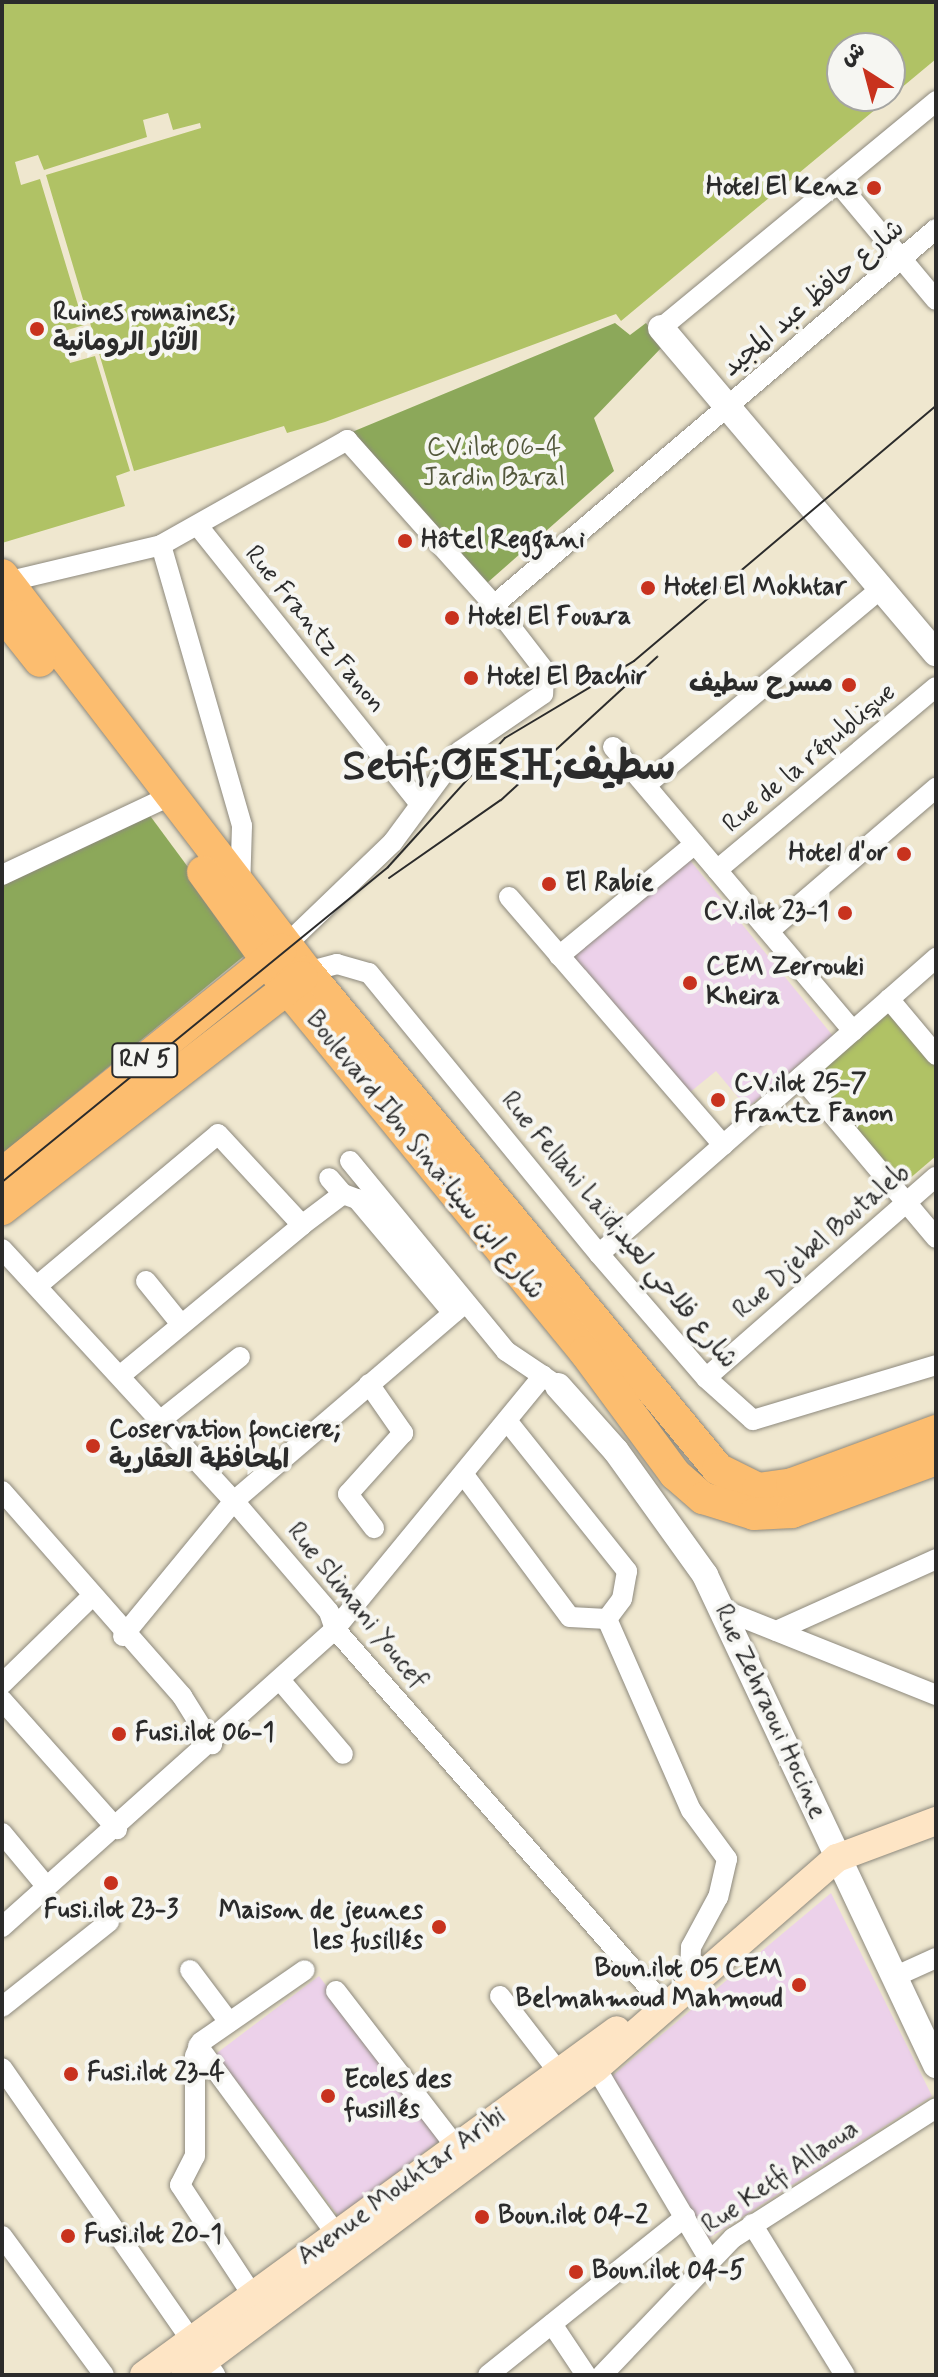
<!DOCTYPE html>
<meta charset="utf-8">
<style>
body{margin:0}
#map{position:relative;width:938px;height:2377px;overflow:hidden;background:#efe7cf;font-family:Mynerve,"Playpen Sans Arabic","Noto Sans Tifinagh",sans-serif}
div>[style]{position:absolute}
.built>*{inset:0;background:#ecd1ea;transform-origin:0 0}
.green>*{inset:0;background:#b0c265}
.forest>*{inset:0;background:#8ca85a}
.roads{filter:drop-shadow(0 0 2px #8d897d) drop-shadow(0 0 2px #8d897d)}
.minor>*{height:20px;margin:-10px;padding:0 10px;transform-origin:10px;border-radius:10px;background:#fff}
.tertiary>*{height:26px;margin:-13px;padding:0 13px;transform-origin:13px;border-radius:13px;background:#fff}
.secondary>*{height:28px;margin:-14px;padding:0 14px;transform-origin:14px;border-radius:14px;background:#fee5c5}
.primary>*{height:32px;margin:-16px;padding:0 16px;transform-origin:16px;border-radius:16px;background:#fcbd6f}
.tram>*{height:2px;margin:-1px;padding:0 1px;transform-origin:1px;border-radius:1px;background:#2b2b2b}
.dots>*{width:22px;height:22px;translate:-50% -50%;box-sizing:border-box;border:4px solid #f6f6f2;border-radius:50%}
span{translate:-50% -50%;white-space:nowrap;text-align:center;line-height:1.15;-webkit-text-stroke:8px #f6f6f2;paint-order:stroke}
.shield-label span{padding:2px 6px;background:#f6f6f2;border:2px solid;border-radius:6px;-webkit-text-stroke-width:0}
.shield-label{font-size:24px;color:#2b2b2b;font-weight:700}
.poi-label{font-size:26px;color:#2b2b2b;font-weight:700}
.right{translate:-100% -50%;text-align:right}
.left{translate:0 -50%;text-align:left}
.street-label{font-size:26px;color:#2b2b2b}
.park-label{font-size:26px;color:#53583c}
.town-label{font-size:42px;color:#2b2b2b;font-weight:700}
.frame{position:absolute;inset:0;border:4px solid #2b2b2b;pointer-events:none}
.north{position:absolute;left:826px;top:32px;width:80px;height:80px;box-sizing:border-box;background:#f6f6f2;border:2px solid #a5a5a2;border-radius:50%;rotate:324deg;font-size:22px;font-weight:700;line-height:32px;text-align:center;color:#2b2b2b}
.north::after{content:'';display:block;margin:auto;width:28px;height:36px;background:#c8321e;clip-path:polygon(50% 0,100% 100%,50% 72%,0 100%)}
</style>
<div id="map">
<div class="built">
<i style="clip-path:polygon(689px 859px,833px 1036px,747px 1108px,716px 1071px,689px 1093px,570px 959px)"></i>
<i style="clip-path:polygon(831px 1893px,932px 2096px,709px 2238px,611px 2077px)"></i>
<i style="left:319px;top:1976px;width:204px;height:129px;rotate:53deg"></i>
</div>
<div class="green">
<i style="clip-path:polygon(evenodd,2px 2px,936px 2px,936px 59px,621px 321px,616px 314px,325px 422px,287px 433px,284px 426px,134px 471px,46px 175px,201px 128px,200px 123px,173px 130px,168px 113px,143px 120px,147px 137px,44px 170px,38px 155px,15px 162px,21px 185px,40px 179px,84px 325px,61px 332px,70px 363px,95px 356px,130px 471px,116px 476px,125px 506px,2px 543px,2px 2px,842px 48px,890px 48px,890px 96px,842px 96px,842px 48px)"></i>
<i style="clip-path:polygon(887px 1009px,936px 1066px,936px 1156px,901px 1186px,808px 1078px)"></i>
</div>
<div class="forest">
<i style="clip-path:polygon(615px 323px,630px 335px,646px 323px,663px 346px,594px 418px,614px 471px,487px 583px,352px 432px)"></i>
<i style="clip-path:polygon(148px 813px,250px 951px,2px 1154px,2px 886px)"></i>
</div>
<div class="roads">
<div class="minor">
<i style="left:839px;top:184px;width:151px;rotate:50.1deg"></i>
<i style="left:661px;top:328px;width:357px;rotate:-39.5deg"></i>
<i style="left:198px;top:526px;width:356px;rotate:51.4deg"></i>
<i style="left:161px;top:545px;width:292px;rotate:73.9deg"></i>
<i style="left:242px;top:826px;width:62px;rotate:91.8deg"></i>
<i style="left:2px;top:583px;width:163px;rotate:-13.4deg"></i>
<i style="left:161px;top:545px;width:214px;rotate:-29.4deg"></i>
<i style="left:347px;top:440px;width:221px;rotate:48.3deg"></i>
<i style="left:494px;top:605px;width:82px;rotate:52.4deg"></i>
<i style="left:544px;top:670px;width:24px;rotate:92deg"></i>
<i style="left:543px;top:694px;width:101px;rotate:145.5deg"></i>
<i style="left:460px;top:751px;width:113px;rotate:126.4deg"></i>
<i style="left:393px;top:842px;width:149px;rotate:136.1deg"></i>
<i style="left:494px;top:605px;width:580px;rotate:-40.39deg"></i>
<i style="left:613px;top:747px;width:372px;rotate:49.8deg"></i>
<i style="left:646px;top:785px;width:305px;rotate:-39.9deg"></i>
<i style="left:717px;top:870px;width:285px;rotate:-39.9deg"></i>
<i style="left:2px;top:875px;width:188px;rotate:-25.2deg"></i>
<i style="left:509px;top:897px;width:328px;rotate:49.2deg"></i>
<i style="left:769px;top:931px;width:220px;rotate:-40.6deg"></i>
<i style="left:559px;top:956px;width:176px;rotate:-39.5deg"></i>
<i style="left:307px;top:972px;width:31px;rotate:-15deg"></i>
<i style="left:337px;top:964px;width:33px;rotate:16deg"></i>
<i style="left:369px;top:973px;width:363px;rotate:50.7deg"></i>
<i style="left:599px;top:1254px;width:164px;rotate:49.2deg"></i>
<i style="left:706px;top:1378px;width:63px;rotate:41.8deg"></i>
<i style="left:753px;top:1420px;width:191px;rotate:-16.7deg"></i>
<i style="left:889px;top:999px;width:73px;rotate:50deg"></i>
<i style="left:801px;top:1077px;width:210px;rotate:50deg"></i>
<i style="left:350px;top:1161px;width:246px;rotate:50.6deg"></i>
<i style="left:506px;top:1351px;width:45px;rotate:34deg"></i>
<i style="left:343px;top:1194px;width:15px;rotate:20deg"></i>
<i style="left:357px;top:1199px;width:149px;rotate:49.9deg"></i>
<i style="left:2px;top:1249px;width:343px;rotate:47.4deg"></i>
<i style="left:234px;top:1501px;width:146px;rotate:49.4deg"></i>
<i style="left:329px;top:1612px;width:18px;rotate:71deg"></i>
<i style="left:335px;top:1629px;width:498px;rotate:48.8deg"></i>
<i style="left:599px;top:1254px;width:449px;rotate:-41.3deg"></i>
<i style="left:146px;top:1281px;width:54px;rotate:51deg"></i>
<i style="left:37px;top:1286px;width:236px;rotate:-40deg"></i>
<i style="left:218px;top:1134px;width:124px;rotate:47.3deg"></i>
<i style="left:302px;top:1225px;width:51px;rotate:-37.1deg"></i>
<i style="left:343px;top:1194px;width:21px;rotate:-131deg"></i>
<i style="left:121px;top:1375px;width:235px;rotate:-39.6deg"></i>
<i style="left:706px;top:1378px;width:305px;rotate:-41.2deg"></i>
<i style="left:369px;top:1384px;width:60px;rotate:55.2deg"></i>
<i style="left:403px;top:1433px;width:82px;rotate:132deg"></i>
<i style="left:348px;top:1494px;width:43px;rotate:52.6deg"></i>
<i style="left:161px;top:1420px;width:101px;rotate:-38.6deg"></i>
<i style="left:508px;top:1422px;width:191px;rotate:51.4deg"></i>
<i style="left:627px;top:1571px;width:28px;rotate:100deg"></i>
<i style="left:622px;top:1599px;width:25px;rotate:127deg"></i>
<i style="left:607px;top:1619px;width:209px;rotate:66.3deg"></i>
<i style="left:691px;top:1810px;width:61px;rotate:53.7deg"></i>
<i style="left:727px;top:1859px;width:39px;rotate:103deg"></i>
<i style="left:718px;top:1897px;width:57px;rotate:118.4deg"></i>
<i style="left:691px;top:1947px;width:35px;rotate:92deg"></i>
<i style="left:464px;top:1475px;width:177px;rotate:53.3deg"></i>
<i style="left:570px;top:1617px;width:37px;rotate:3deg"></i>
<i style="left:2px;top:1491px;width:273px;rotate:48.7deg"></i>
<i style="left:182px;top:1696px;width:57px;rotate:58deg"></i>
<i style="left:721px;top:1609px;width:232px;rotate:21.8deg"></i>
<i style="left:776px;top:1631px;width:175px;rotate:-24.2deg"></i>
<i style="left:123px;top:1636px;width:175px;rotate:-50.6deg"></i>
<i style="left:234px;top:1501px;width:304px;rotate:-40.6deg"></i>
<i style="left:280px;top:1680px;width:97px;rotate:49.6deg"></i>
<i style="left:2px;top:1684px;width:124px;rotate:-44.3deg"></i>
<i style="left:2px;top:1700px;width:173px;rotate:48.3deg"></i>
<i style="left:2px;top:1833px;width:70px;rotate:50.2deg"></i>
<i style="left:2px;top:1927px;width:447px;rotate:-41.8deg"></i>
<i style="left:335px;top:1629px;width:328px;rotate:-50.6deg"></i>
<i style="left:543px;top:1376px;width:18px;rotate:34deg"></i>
<i style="left:190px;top:1970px;width:65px;rotate:53.1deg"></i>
<i style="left:894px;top:1977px;width:46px;rotate:-24.3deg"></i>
<i style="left:336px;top:1991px;width:197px;rotate:52.4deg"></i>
<i style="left:500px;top:1996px;width:93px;rotate:52.4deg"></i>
<i style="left:2px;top:2007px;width:137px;rotate:-38.5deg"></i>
<i style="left:198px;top:2046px;width:235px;rotate:53.7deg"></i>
<i style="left:2px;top:2068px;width:374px;rotate:55.2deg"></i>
<i style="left:596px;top:2068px;width:222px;rotate:59.4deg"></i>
<i style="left:752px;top:2224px;width:177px;rotate:58.4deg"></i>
<i style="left:2px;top:2236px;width:172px;rotate:53.7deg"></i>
<i style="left:253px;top:2296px;width:133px;rotate:-123.3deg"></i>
<i style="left:180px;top:2185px;width:33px;rotate:-63deg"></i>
<i style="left:195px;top:2156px;width:100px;rotate:-90deg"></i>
<i style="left:195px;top:2056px;width:15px;rotate:-67deg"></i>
<i style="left:201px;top:2042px;width:126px;rotate:-34.7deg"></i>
<i style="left:552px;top:2324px;width:61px;rotate:56.3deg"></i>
<i style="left:488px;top:2375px;width:253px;rotate:-38.7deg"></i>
<i style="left:602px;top:2375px;width:190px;rotate:-46.3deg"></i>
<i style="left:733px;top:2238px;width:241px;rotate:-32.6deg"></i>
</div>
<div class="tertiary">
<i style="left:661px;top:328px;width:426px;rotate:49.8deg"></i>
<i style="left:558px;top:1386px;width:87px;rotate:48.3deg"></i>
<i style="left:616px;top:1451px;width:153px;rotate:54.3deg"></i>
<i style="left:705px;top:1575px;width:542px;rotate:64.76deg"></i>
</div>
<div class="secondary">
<i style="left:144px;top:2375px;width:585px;rotate:-36.11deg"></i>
<i style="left:185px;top:2375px;width:513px;rotate:-36.76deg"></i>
<i style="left:596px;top:2068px;width:320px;rotate:-41.1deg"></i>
<i style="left:837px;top:1858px;width:106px;rotate:-20.5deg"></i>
</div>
<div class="primary">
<i style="left:2px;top:575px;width:501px;rotate:52.47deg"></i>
<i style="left:307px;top:972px;width:645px;rotate:50.41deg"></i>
<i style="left:718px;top:1469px;width:45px;rotate:26.6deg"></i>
<i style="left:758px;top:1489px;width:34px;rotate:-8deg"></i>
<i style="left:792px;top:1484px;width:153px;rotate:-20.2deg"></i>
<i style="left:2px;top:613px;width:61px;rotate:51.6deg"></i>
<i style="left:203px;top:872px;width:143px;rotate:54.1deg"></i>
<i style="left:287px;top:988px;width:470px;rotate:50.7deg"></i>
<i style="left:585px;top:1352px;width:152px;rotate:53.6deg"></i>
<i style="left:675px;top:1474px;width:37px;rotate:41deg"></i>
<i style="left:703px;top:1498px;width:53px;rotate:17.4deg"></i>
<i style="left:754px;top:1514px;width:38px;rotate:-3deg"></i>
<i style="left:792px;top:1512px;width:153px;rotate:-20.2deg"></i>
<i style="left:2px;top:1174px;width:358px;rotate:-38.8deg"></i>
<i style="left:2px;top:1209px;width:379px;rotate:-37.7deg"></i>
</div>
</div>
<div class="tram">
<i style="left:389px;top:878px;width:136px;rotate:-34.9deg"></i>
<i style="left:501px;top:800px;width:212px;rotate:-42.5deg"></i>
<i style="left:2px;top:1182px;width:498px;rotate:-39.2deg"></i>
<i style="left:388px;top:867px;width:174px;rotate:-47.8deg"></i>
<i style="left:505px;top:738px;width:150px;rotate:-30.8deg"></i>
<i style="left:634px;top:661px;width:395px;rotate:-40.2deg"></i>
</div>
<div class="dots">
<i style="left:874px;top:188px;background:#c8321e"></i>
<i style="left:37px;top:329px;background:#c8321e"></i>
<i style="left:405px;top:541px;background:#c8321e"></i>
<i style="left:648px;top:588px;background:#c8321e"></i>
<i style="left:452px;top:618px;background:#c8321e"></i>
<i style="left:471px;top:678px;background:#c8321e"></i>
<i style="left:849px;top:685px;background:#c8321e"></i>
<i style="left:904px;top:854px;background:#c8321e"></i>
<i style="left:549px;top:884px;background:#c8321e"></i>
<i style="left:845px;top:913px;background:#c8321e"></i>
<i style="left:690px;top:983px;background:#c8321e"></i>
<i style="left:718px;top:1100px;background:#c8321e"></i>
<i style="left:93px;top:1446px;background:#c8321e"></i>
<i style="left:119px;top:1734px;background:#c8321e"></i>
<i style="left:111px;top:1883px;background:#c8321e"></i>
<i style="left:439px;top:1927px;background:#c8321e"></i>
<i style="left:799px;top:1985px;background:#c8321e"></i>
<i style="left:71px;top:2074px;background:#c8321e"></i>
<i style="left:328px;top:2096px;background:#c8321e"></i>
<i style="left:482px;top:2217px;background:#c8321e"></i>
<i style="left:68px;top:2236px;background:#c8321e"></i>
<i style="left:576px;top:2272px;background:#c8321e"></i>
</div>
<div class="shield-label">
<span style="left:145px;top:1060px">RN 5</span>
</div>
<div class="poi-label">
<span class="right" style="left:858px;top:188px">Hotel El Kenz</span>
<span class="left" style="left:53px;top:329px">Ruines romaines;<br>الآثار الرومانية</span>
<span class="left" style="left:421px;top:541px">Hôtel Reggani</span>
<span class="left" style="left:664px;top:588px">Hotel El Mokhtar</span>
<span class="left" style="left:468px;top:618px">Hotel El Fouara</span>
<span class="left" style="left:487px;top:678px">Hotel El Bachir</span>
<span class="right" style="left:833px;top:685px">مسرح سطيف</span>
<span class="right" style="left:888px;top:854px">Hotel d'or</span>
<span class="left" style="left:565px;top:884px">El Rabie</span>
<span class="right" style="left:829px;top:913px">CV.ilot 23-1</span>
<span class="left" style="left:706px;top:983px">CEM Zerrouki<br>Kheira</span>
<span class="left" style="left:734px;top:1100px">CV.ilot 25-7<br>Frantz Fanon</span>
<span class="left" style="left:109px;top:1446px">Coservation fonciere;<br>المحافظة العقارية</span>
<span class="left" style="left:135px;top:1734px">Fusi.ilot 06-1</span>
<span style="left:111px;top:1911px">Fusi.ilot 23-3</span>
<span class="right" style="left:423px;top:1927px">Maison de jeunes<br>les fusillés</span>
<span class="right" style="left:783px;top:1985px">Boun.ilot 05 CEM<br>Belmahmoud Mahmoud</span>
<span class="left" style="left:87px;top:2074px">Fusi.ilot 23-4</span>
<span class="left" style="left:344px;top:2096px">Ecoles des<br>fusillés</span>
<span class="left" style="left:498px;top:2217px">Boun.ilot 04-2</span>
<span class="left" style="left:84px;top:2236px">Fusi.ilot 20-1</span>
<span class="left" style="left:592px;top:2272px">Boun.ilot 04-5</span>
</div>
<div class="street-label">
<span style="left:814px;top:299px;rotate:-40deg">شارع حافظ عبد المجيد</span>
<span style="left:314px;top:630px;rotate:51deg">Rue Frantz Fanon</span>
<span style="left:810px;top:759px;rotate:-40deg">Rue de la république</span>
<span style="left:424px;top:1156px;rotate:51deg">Boulevard Ibn Sina:شارع ابن سينا</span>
<span style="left:618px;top:1231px;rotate:50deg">Rue Fellahi Laïd;شارع فلاحي لعيد</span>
<span style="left:822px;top:1242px;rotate:-41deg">Rue Djebel Boutaleb</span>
<span style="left:356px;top:1607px;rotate:51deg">Rue Slimani Youcef</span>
<span style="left:769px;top:1712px;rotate:65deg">Rue Zehraoui Hocine</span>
<span style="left:781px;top:2178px;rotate:-34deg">Rue Ketfi Allaoua</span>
<span style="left:402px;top:2187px;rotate:-36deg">Avenue Mokhtar Aribi</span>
</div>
<div class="park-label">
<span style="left:494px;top:464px">CV.ilot 06-4<br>Jardin Baral</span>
</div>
<div class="town-label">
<span style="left:509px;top:768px">Setif;ⵚⵟⵉⴼ;سطيف</span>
</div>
<div class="frame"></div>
<div class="north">ش</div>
</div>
